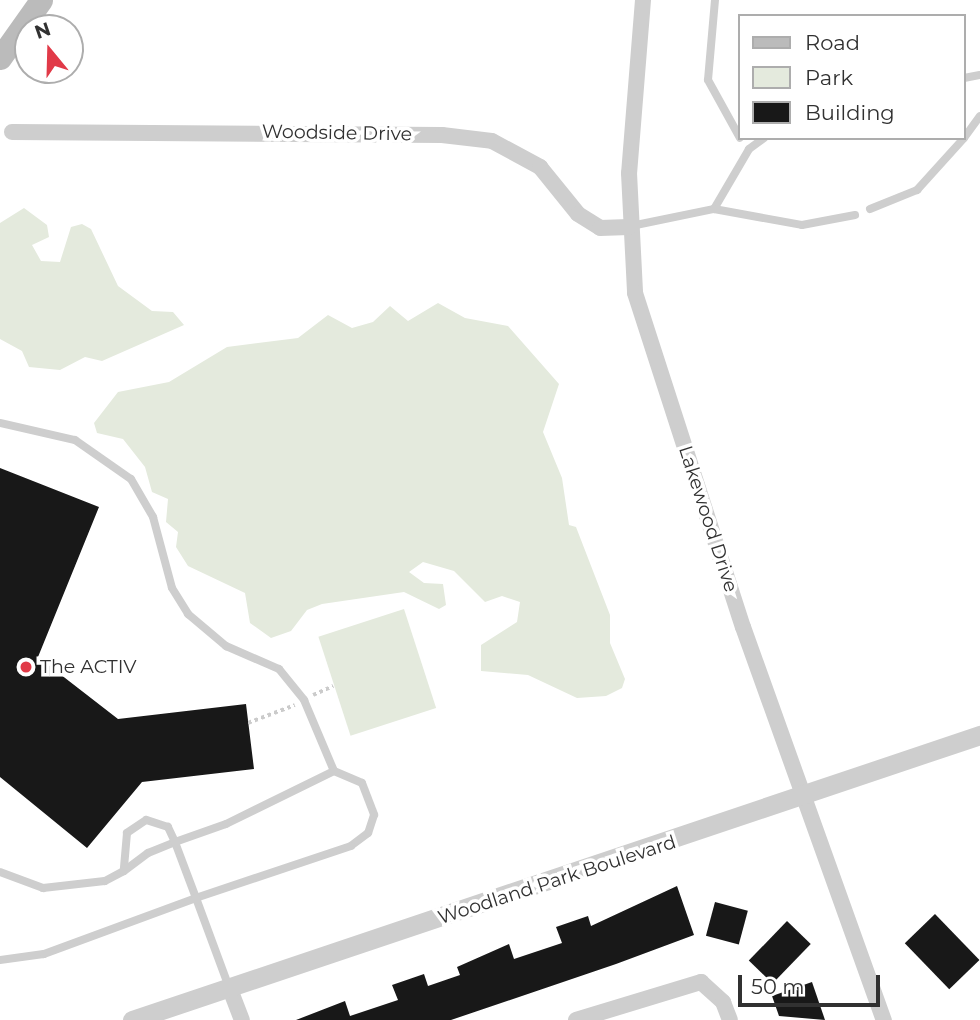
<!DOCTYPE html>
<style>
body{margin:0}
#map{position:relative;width:980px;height:1020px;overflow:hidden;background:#fff;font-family:Montserrat,sans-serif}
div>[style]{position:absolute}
.green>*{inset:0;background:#e4eadd;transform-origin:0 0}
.building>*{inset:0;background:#181818;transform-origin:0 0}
.path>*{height:3.5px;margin-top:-1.75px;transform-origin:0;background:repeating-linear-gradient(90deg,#cbcbcb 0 3.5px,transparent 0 7px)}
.service>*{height:8px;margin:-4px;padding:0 4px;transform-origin:4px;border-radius:4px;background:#cecece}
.minor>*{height:16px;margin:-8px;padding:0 8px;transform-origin:8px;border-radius:8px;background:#cecece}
.tertiary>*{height:19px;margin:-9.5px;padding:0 9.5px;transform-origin:9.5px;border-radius:9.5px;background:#cecece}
.secondary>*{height:23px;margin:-11.5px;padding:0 11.5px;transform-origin:11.5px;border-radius:11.5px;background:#bbb}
.dots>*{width:19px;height:19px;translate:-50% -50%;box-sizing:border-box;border:4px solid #fff;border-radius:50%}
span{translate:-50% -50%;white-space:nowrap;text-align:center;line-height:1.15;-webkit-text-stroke:7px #fff;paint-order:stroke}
.street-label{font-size:19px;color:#313131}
.poi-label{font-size:19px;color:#313131}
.left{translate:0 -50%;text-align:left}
.legend{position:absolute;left:738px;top:14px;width:228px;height:126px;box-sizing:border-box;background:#fff;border:2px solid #adadad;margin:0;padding:9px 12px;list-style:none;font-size:21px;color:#313131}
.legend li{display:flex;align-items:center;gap:14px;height:35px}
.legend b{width:35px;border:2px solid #adadad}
.north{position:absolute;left:14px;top:14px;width:70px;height:70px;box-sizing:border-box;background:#fff;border:2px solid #adadad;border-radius:50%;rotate:341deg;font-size:19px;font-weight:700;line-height:28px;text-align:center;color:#313131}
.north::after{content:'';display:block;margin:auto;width:24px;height:32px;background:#e13a48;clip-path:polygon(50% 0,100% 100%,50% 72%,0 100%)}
.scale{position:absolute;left:738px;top:975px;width:142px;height:32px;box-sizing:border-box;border:4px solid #313131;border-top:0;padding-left:9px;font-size:21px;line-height:24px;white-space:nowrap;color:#313131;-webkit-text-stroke:5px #fff;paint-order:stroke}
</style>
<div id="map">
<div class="green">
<i style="clip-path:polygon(24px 208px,47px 225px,49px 237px,32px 245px,41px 261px,60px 262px,71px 227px,82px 224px,91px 229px,118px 286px,152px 311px,173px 312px,184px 325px,102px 361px,85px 357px,60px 370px,29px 367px,22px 351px,0 339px,0 223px)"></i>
<i style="clip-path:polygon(438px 303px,465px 318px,508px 326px,559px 384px,543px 432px,562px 478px,569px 525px,576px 527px,610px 615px,610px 643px,625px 679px,622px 688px,606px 696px,577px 698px,528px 675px,481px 671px,481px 645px,517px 622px,520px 602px,502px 596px,485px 602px,454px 571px,423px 562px,409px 572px,424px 583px,443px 584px,446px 605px,439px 609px,404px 592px,322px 604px,307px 610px,291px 631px,271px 638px,250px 623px,245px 593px,188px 566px,176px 547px,178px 532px,166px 522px,168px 499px,152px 492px,145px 467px,123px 439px,97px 433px,94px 423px,118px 392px,169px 382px,227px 347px,298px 338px,328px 315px,352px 328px,373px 322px,390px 306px,408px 321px)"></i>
<i style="left:404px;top:609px;width:104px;height:90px;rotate:72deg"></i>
</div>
<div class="building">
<i style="clip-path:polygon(0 468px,99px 507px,38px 657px,118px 719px,246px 704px,254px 769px,142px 782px,87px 848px,0 777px)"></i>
<i style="clip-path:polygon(677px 886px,694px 935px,616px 964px,451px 1020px,296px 1020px,345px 1001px,350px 1016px,398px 1000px,392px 985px,424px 974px,428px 986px,460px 975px,457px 967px,509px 944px,514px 959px,562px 943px,556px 927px,588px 916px,591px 926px)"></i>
<i style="left:715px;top:902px;width:34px;height:35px;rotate:15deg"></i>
<i style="left:935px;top:914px;width:64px;height:42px;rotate:46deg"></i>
<i style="left:787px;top:921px;width:33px;height:55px;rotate:44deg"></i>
<i style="clip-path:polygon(812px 982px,825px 1020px,779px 1016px,772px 996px)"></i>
</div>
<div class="path">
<i style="left:313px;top:695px;width:22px;rotate:-24deg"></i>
<i style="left:248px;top:723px;width:50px;rotate:-21deg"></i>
</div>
<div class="service">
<i style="left:715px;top:0;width:80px;rotate:95deg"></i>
<i style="left:708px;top:80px;width:66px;rotate:61.1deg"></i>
<i style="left:964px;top:78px;width:16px;rotate:-11deg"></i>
<i style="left:964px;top:138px;width:27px;rotate:-54deg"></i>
<i style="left:714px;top:209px;width:69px;rotate:-59.7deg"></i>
<i style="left:749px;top:149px;width:19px;rotate:-36deg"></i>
<i style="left:870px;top:209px;width:51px;rotate:-22deg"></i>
<i style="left:917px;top:190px;width:70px;rotate:-47.9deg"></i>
<i style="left:631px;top:226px;width:85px;rotate:-11.6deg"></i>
<i style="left:714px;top:209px;width:89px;rotate:10.3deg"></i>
<i style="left:802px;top:225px;width:54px;rotate:-10.7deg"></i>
<i style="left:0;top:423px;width:77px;rotate:12.8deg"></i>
<i style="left:75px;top:440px;width:68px;rotate:34.9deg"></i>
<i style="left:131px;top:479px;width:44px;rotate:59.9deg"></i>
<i style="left:153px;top:517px;width:73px;rotate:75deg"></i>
<i style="left:172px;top:588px;width:31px;rotate:58deg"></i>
<i style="left:188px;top:614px;width:50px;rotate:40.1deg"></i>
<i style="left:226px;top:646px;width:58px;rotate:23.5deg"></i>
<i style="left:279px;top:669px;width:40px;rotate:51deg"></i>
<i style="left:304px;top:700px;width:77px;rotate:67.1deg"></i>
<i style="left:0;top:872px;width:46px;rotate:20.4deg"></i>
<i style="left:43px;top:888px;width:62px;rotate:-6.4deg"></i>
<i style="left:105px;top:881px;width:21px;rotate:-28deg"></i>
<i style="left:124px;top:871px;width:30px;rotate:-37deg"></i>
<i style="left:148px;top:853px;width:29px;rotate:-22deg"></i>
<i style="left:175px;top:842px;width:54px;rotate:-19.4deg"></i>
<i style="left:226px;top:824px;width:120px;rotate:-26.1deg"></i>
<i style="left:334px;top:771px;width:30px;rotate:23deg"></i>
<i style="left:362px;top:783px;width:34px;rotate:69deg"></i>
<i style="left:374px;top:815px;width:19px;rotate:108deg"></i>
<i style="left:368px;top:833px;width:21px;rotate:143deg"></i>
<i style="left:351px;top:846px;width:163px;rotate:161.5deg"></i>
<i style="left:196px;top:898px;width:60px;rotate:-110.6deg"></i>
<i style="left:175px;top:842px;width:17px;rotate:-115deg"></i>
<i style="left:168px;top:827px;width:23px;rotate:-162deg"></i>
<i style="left:146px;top:820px;width:23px;rotate:146deg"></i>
<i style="left:127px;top:833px;width:38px;rotate:95deg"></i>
<i style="left:0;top:960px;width:44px;rotate:-7.8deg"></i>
<i style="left:44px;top:954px;width:162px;rotate:-20.2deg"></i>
<i style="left:196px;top:898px;width:95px;rotate:69.7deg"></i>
</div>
<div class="minor">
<i style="left:643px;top:0;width:174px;rotate:94.6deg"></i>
<i style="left:629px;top:173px;width:120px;rotate:87.1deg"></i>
<i style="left:635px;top:293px;width:351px;rotate:72.1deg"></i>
<i style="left:743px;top:627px;width:418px;rotate:70.3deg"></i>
<i style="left:12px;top:132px;width:430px;rotate:0.4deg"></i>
<i style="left:442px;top:135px;width:50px;rotate:6.8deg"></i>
<i style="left:492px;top:141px;width:55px;rotate:28.4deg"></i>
<i style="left:540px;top:167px;width:60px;rotate:51deg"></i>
<i style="left:578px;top:214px;width:26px;rotate:32deg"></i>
<i style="left:600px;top:228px;width:29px;rotate:-2deg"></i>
<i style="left:230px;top:989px;width:33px;rotate:69deg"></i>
<i style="left:576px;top:1020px;width:131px;rotate:-16.9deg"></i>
<i style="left:701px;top:982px;width:30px;rotate:42deg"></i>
<i style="left:723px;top:1002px;width:19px;rotate:69deg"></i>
</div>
<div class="tertiary">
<i style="left:132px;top:1020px;width:895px;rotate:-18.58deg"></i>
</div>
<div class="secondary">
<i style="left:0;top:58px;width:71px;rotate:-54.7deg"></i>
</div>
<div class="dots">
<i style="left:26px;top:667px;background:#e13a48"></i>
</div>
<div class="street-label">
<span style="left:337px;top:133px;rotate:1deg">Woodside Drive</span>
<span style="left:708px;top:519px;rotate:72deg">Lakewood Drive</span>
<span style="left:557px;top:880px;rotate:-18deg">Woodland Park Boulevard</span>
</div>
<div class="poi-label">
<span class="left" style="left:40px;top:667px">The ACTIV</span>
</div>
<ul class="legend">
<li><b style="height:9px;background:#bbb"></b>Road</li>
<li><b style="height:19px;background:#e4eadd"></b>Park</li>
<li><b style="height:19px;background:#181818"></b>Building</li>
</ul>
<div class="north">N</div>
<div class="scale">50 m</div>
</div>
